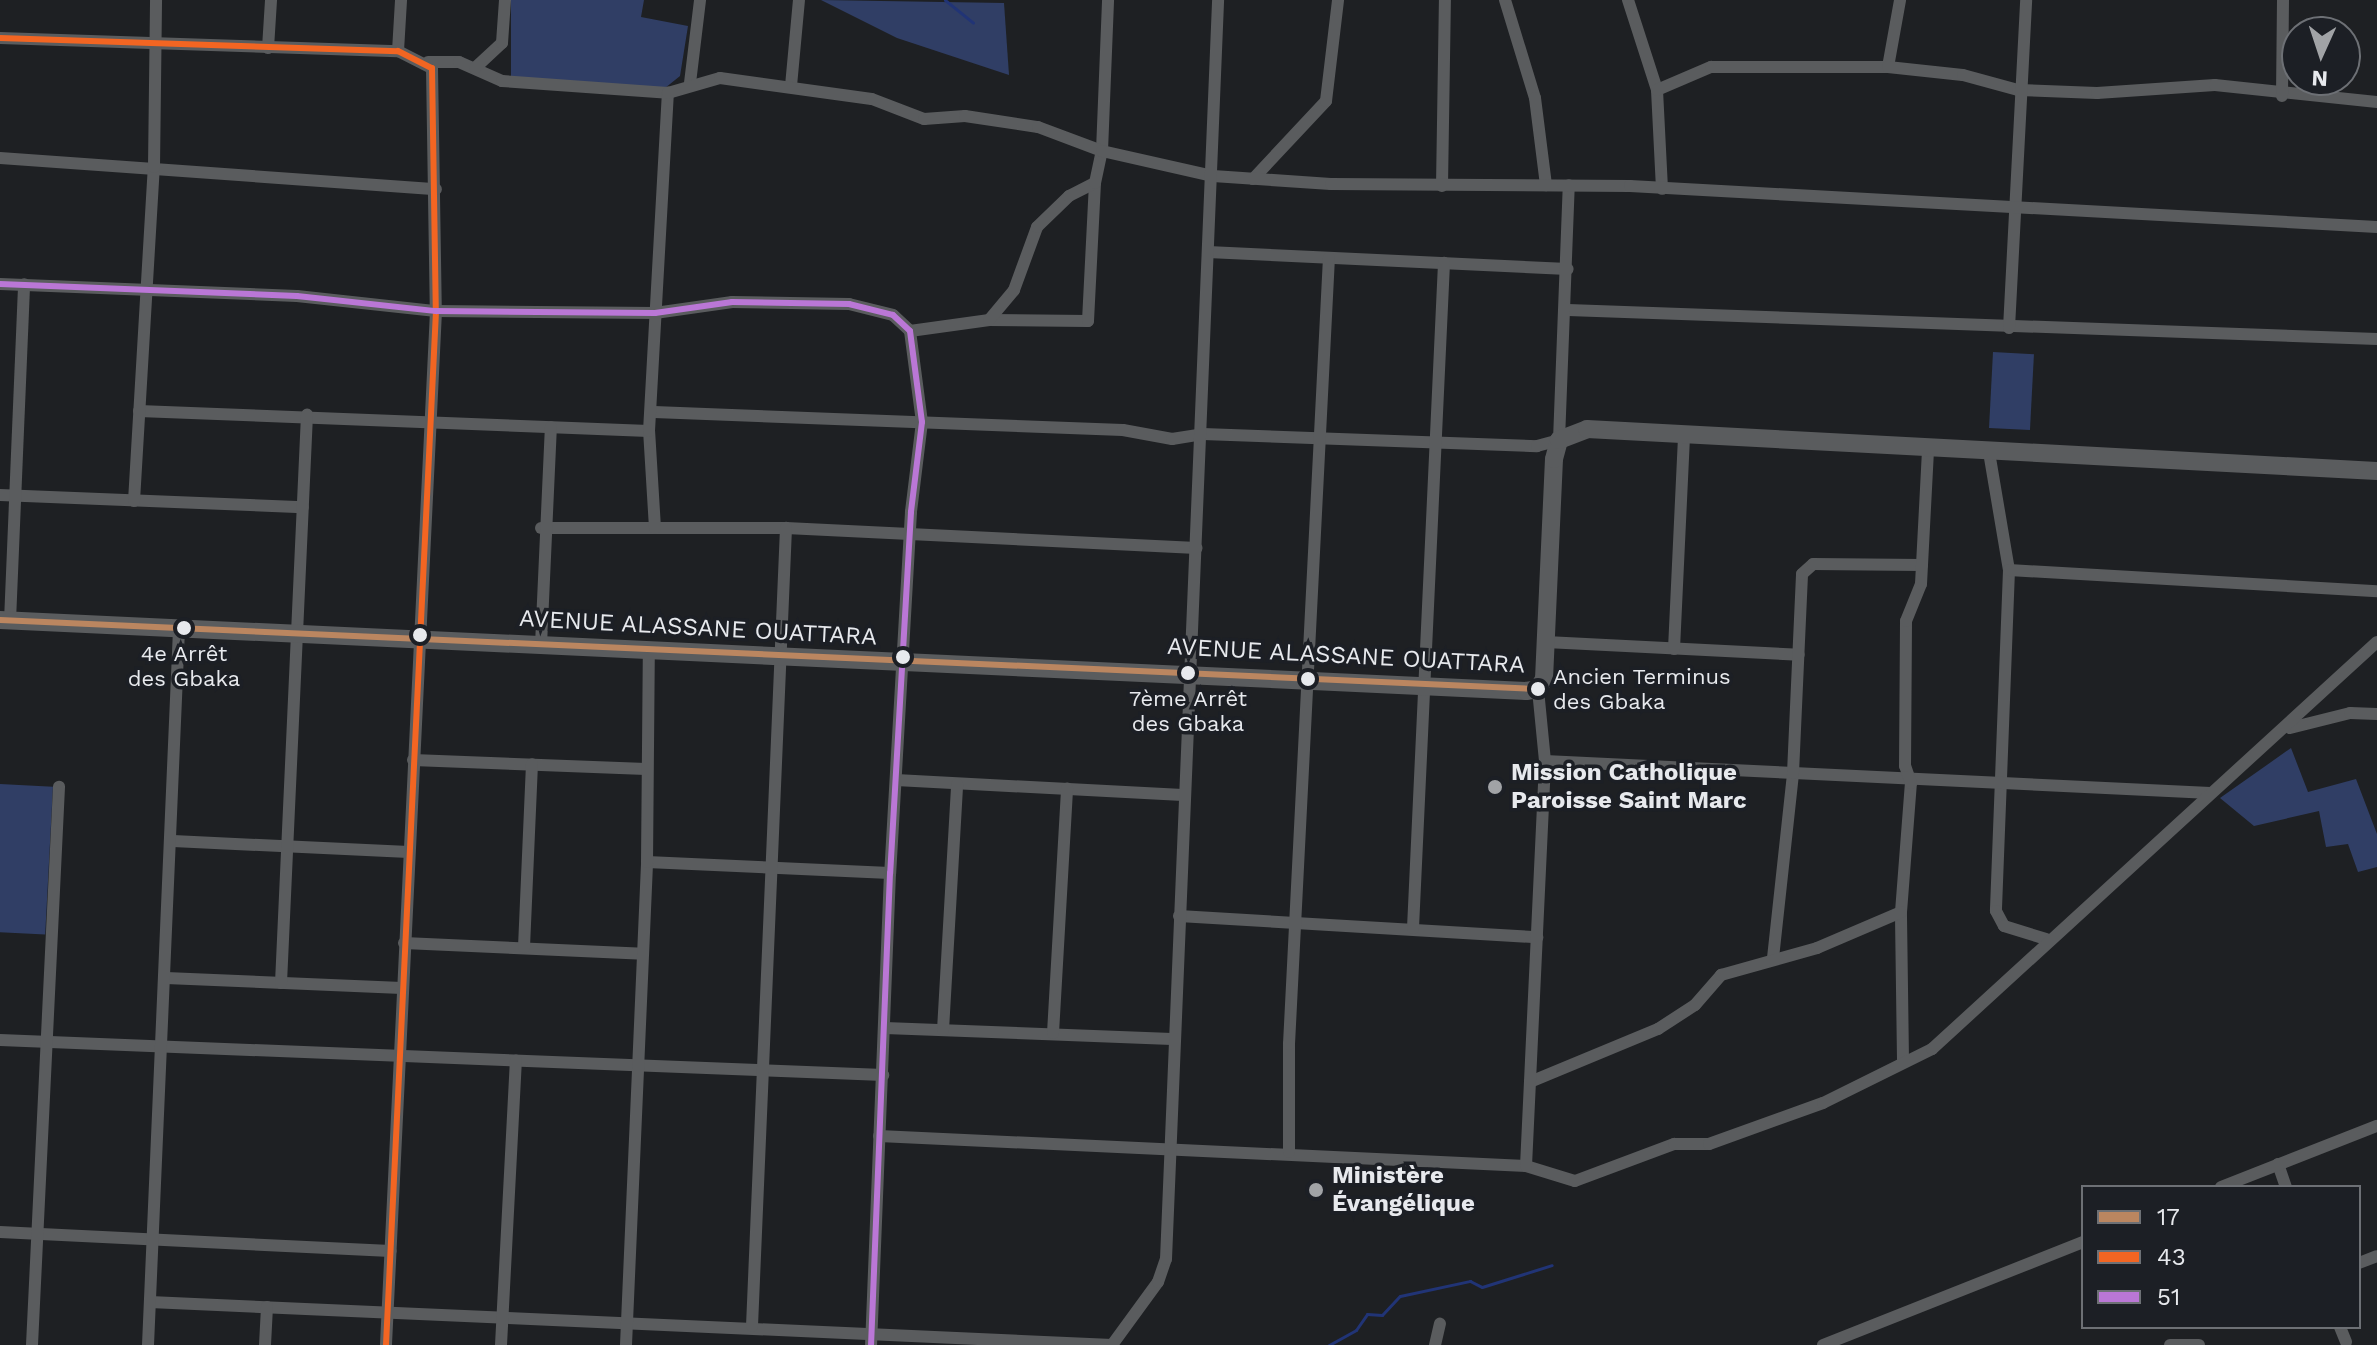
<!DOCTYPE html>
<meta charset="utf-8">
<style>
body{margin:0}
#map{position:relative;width:2377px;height:1345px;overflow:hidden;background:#1e2023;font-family:"Work Sans",sans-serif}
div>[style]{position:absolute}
.green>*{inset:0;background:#303e65;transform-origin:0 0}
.stream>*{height:3px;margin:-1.5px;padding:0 1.5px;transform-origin:1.5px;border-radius:1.5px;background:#213476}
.street>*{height:12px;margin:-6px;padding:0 6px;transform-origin:6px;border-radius:6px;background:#5a5c5e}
.secondary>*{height:18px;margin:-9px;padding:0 9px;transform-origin:9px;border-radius:9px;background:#5a5c5e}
.bus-1>*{height:6px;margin:-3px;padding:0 3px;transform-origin:3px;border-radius:3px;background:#bb8660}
.bus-2>*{height:6px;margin:-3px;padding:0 3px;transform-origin:3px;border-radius:3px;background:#f26522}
.bus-3>*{height:6px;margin:-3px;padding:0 3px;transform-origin:3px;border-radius:3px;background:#ba77d6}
.dots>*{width:22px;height:22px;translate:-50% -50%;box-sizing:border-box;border:4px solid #1c1f25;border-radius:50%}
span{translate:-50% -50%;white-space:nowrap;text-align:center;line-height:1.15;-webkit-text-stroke:7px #1c1f25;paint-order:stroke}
.bus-label{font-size:22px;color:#e7e9ed}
.left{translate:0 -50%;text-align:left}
.street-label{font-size:24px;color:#e7e9ed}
.poi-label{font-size:24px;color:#e7e9ed;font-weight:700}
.legend{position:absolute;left:2081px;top:1185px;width:280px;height:144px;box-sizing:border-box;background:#1c1f25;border:2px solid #6d7075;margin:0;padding:10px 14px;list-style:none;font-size:24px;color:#e7e9ed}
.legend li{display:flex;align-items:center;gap:16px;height:40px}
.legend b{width:40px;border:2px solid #6d7075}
.north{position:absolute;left:2281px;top:16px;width:80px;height:80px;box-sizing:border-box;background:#1c1f25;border:2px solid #6d7075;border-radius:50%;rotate:183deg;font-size:22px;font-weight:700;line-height:32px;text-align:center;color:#e7e9ed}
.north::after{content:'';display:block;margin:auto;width:28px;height:36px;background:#a1a3a6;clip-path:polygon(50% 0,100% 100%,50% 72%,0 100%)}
</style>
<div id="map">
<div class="green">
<i style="clip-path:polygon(511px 0,644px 0,641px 17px,688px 26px,680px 76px,665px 88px,511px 80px)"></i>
<i style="clip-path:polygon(821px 0,1004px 3px,1009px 75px,897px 38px)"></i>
<i style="left:1993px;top:352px;width:41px;height:76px;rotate:3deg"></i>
<i style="clip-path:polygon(2291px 748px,2308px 792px,2356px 779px,2377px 834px,2377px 867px,2358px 872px,2348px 844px,2326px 847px,2319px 811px,2254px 826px,2220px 798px)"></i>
<i style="left:0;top:784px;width:53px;height:148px;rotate:3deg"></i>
</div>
<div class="stream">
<i style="left:945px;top:0;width:36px;rotate:39deg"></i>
<i style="left:1329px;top:1345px;width:31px;rotate:-29deg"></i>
<i style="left:1356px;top:1330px;width:19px;rotate:-55deg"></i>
<i style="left:1367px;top:1314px;width:15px;rotate:4deg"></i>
<i style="left:1382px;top:1315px;width:26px;rotate:-47deg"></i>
<i style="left:1400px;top:1296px;width:72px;rotate:-12.1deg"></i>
<i style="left:1470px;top:1281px;width:13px;rotate:27deg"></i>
<i style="left:1482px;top:1287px;width:73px;rotate:-17.4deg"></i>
</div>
<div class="street">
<i style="left:1505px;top:0;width:102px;rotate:73deg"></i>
<i style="left:1535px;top:98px;width:88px;rotate:82.8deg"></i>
<i style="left:1628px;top:0;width:95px;rotate:72.1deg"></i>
<i style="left:1657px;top:90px;width:99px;rotate:87.1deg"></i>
<i style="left:0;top:38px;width:398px;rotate:1.9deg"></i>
<i style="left:398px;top:51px;width:38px;rotate:27deg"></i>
<i style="left:432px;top:68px;width:243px;rotate:89.1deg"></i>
<i style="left:436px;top:311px;width:1035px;rotate:92.77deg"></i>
<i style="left:268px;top:48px;width:48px;rotate:-86.4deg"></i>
<i style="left:398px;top:51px;width:51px;rotate:-86.6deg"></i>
<i style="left:428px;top:62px;width:31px"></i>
<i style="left:459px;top:62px;width:47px;rotate:23.8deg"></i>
<i style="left:502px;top:81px;width:166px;rotate:4.1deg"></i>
<i style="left:1888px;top:67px;width:68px;rotate:-79.8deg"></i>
<i style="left:475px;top:68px;width:37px;rotate:-43deg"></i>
<i style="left:502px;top:43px;width:43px;rotate:-86deg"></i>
<i style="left:690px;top:83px;width:84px;rotate:-83.1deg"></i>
<i style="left:791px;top:86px;width:86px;rotate:-84.7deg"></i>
<i style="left:1657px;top:90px;width:59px;rotate:-23.1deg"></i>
<i style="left:1711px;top:67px;width:177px"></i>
<i style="left:1888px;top:67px;width:75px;rotate:6.1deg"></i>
<i style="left:1963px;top:75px;width:57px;rotate:15.3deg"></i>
<i style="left:2018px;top:90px;width:79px;rotate:2.2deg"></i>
<i style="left:2097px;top:93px;width:118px;rotate:-3.9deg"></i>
<i style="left:2215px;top:85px;width:163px;rotate:6deg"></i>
<i style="left:2282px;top:96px;width:96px;rotate:-89.4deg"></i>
<i style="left:0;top:158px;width:437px;rotate:4.1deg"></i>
<i style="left:1253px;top:179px;width:107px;rotate:-46.9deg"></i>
<i style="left:1326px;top:101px;width:102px;rotate:-83.2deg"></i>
<i style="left:1442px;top:186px;width:186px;rotate:-89.1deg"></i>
<i style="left:1208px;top:252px;width:360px;rotate:2.7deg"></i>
<i style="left:0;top:284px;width:297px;rotate:2.3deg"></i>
<i style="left:297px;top:296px;width:140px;rotate:6.2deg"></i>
<i style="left:436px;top:311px;width:219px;rotate:0.5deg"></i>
<i style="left:655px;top:313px;width:78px;rotate:-8.1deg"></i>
<i style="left:732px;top:302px;width:117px;rotate:1deg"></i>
<i style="left:849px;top:304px;width:45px;rotate:14deg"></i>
<i style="left:893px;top:315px;width:23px;rotate:43deg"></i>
<i style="left:910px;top:331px;width:92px;rotate:82.5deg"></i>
<i style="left:922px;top:422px;width:91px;rotate:97deg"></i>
<i style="left:911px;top:512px;width:362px;rotate:93.3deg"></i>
<i style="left:890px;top:873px;width:472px;rotate:92.3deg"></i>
<i style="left:1568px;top:310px;width:810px;rotate:2.05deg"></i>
<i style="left:989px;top:320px;width:99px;rotate:0.6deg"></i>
<i style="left:1088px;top:321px;width:138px;rotate:-87.1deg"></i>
<i style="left:2009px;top:328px;width:328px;rotate:-87deg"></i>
<i style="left:910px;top:331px;width:80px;rotate:-7.9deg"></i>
<i style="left:989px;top:320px;width:39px;rotate:-50deg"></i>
<i style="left:1014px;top:290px;width:67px;rotate:-69.9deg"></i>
<i style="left:1037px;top:227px;width:45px;rotate:-44.1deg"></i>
<i style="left:1069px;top:196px;width:29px;rotate:-27deg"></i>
<i style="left:1095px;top:183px;width:33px;rotate:-78deg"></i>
<i style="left:1102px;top:151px;width:151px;rotate:-87.7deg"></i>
<i style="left:139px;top:411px;width:510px;rotate:2.25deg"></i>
<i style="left:654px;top:412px;width:469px;rotate:2.2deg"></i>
<i style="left:1123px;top:430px;width:50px;rotate:10.4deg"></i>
<i style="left:1172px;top:439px;width:31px;rotate:-9deg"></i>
<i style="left:1203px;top:434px;width:334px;rotate:2.1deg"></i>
<i style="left:1537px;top:446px;width:23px;rotate:-15deg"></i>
<i style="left:1559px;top:440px;width:255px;rotate:-87.8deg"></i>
<i style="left:1989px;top:452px;width:120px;rotate:80.4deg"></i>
<i style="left:2009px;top:570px;width:341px;rotate:92.2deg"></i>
<i style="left:1996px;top:911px;width:17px;rotate:62deg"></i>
<i style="left:2004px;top:926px;width:44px;rotate:17.2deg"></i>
<i style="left:0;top:495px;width:303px;rotate:2.3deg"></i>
<i style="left:134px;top:501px;width:335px;rotate:-86.6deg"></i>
<i style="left:154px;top:167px;width:167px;rotate:-89.3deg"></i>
<i style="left:541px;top:528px;width:245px"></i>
<i style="left:786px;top:528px;width:411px;rotate:2.8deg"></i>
<i style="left:655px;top:528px;width:97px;rotate:-93.5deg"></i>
<i style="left:649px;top:431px;width:339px;rotate:-86.8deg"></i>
<i style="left:668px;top:93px;width:54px;rotate:-16.1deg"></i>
<i style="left:720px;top:78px;width:153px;rotate:7.9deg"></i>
<i style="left:872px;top:99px;width:56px;rotate:21deg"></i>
<i style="left:924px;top:119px;width:41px;rotate:-4.2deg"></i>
<i style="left:965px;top:116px;width:74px;rotate:8.6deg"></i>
<i style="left:1038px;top:127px;width:68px;rotate:20.6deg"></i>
<i style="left:1102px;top:151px;width:114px;rotate:12.7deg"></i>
<i style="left:1213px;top:176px;width:118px;rotate:3.9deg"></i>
<i style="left:1331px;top:184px;width:299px;rotate:0.4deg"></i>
<i style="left:1630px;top:186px;width:748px;rotate:3.14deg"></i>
<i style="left:2009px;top:570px;width:369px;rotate:3.3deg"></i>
<i style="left:10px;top:621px;width:337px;rotate:-87.6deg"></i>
<i style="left:1546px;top:642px;width:253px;rotate:2.9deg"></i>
<i style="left:541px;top:645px;width:218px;rotate:-87.4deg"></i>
<i style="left:1674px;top:649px;width:212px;rotate:-87.3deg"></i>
<i style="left:2290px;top:728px;width:62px;rotate:-14deg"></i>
<i style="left:2350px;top:713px;width:27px;rotate:2deg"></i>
<i style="left:413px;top:760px;width:233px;rotate:2.2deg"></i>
<i style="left:1545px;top:761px;width:666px;rotate:2.75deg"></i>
<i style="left:896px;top:780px;width:287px;rotate:3deg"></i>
<i style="left:173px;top:841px;width:236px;rotate:2.7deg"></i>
<i style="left:647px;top:862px;width:243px;rotate:2.6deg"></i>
<i style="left:1179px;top:916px;width:359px;rotate:3.4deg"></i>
<i style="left:1413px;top:928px;width:666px;rotate:-87.33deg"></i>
<i style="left:404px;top:943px;width:239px;rotate:2.6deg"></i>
<i style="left:524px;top:947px;width:183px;rotate:-87.5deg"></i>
<i style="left:1773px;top:958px;width:186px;rotate:-83.8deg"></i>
<i style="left:1793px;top:773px;width:199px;rotate:-87.4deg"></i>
<i style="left:1802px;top:574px;width:15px;rotate:-42deg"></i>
<i style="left:1813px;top:564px;width:109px;rotate:0.5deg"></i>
<i style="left:166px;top:978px;width:236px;rotate:2.4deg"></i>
<i style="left:281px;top:983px;width:569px;rotate:-87.38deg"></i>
<i style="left:885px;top:1028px;width:287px;rotate:2.2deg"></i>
<i style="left:943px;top:1030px;width:246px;rotate:-86.7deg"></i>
<i style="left:1053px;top:1033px;width:245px;rotate:-86.7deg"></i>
<i style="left:0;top:1040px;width:884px;rotate:2.27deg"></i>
<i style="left:1903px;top:1060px;width:148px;rotate:-90.8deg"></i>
<i style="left:1901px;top:912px;width:129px;rotate:-85.6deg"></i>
<i style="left:1911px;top:783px;width:18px;rotate:-109deg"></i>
<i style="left:1905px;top:766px;width:145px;rotate:-89.6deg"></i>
<i style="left:1906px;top:621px;width:40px;rotate:-68deg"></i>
<i style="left:1921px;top:584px;width:135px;rotate:-87deg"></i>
<i style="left:1530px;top:1082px;width:139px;rotate:-22.5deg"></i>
<i style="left:1658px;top:1029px;width:44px;rotate:-33deg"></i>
<i style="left:1695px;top:1005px;width:40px;rotate:-49deg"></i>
<i style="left:1721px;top:975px;width:100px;rotate:-15.7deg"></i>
<i style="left:1817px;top:948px;width:91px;rotate:-23.2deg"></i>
<i style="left:879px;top:1136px;width:648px;rotate:2.65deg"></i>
<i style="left:1526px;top:1166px;width:51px;rotate:17deg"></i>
<i style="left:1575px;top:1181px;width:106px;rotate:-20.5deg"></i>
<i style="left:1674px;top:1144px;width:35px"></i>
<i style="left:1709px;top:1144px;width:121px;rotate:-19.8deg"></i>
<i style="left:1823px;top:1103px;width:122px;rotate:-26.4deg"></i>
<i style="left:1932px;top:1049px;width:603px;rotate:-42.45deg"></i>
<i style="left:1289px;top:1152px;width:108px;rotate:-90deg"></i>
<i style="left:1289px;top:1044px;width:787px;rotate:-87.09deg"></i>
<i style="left:2278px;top:1164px;width:24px;rotate:71deg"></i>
<i style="left:1526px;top:1166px;width:405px;rotate:-87.3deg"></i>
<i style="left:1545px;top:761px;width:72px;rotate:-95.6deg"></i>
<i style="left:2221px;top:1187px;width:168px;rotate:-21.4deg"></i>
<i style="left:0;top:1232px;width:391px;rotate:2.8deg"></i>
<i style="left:2359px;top:1263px;width:19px;rotate:-21deg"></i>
<i style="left:150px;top:1302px;width:963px;rotate:2.56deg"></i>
<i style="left:752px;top:1326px;width:799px;rotate:-87.56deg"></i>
<i style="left:2340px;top:1327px;width:16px;rotate:68deg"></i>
<i style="left:32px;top:1345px;width:559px;rotate:-87.23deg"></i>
<i style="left:148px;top:1345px;width:717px;rotate:-87.52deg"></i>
<i style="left:265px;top:1345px;width:38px;rotate:-87deg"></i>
<i style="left:501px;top:1345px;width:285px;rotate:-87deg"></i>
<i style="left:626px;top:1345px;width:483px;rotate:-87.5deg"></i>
<i style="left:647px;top:862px;width:212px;rotate:-89.5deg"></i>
<i style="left:1112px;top:1345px;width:78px;rotate:-53.9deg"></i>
<i style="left:1158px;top:1282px;width:24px;rotate:-71deg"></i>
<i style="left:1166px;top:1259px;width:1260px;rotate:-87.63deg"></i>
<i style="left:1435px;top:1345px;width:22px;rotate:-77deg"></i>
<i style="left:1823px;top:1345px;width:280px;rotate:-21.6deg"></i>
<i style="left:2170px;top:1345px;width:29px"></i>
</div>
<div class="secondary">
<i style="left:0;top:620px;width:1528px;rotate:2.66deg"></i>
<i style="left:1526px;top:691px;width:12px;rotate:-9deg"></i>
<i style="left:1538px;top:689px;width:12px;rotate:-59deg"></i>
<i style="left:1544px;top:679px;width:220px;rotate:-87.4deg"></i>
<i style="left:1554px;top:459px;width:20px;rotate:-75deg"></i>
<i style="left:1559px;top:440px;width:30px;rotate:-21deg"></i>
<i style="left:1587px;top:429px;width:791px;rotate:3.04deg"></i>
</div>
<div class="bus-1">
<i style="left:0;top:620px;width:1540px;rotate:2.57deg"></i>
</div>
<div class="bus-2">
<i style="left:0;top:38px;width:398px;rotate:1.9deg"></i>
<i style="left:398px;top:51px;width:38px;rotate:27deg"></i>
<i style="left:432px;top:68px;width:243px;rotate:89.1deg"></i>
<i style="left:436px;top:311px;width:1035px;rotate:92.77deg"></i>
</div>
<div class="bus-3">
<i style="left:0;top:284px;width:297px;rotate:2.3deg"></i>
<i style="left:297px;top:296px;width:140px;rotate:6.2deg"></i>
<i style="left:436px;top:311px;width:219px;rotate:0.5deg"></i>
<i style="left:655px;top:313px;width:78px;rotate:-8.1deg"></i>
<i style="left:732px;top:302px;width:117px;rotate:1deg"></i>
<i style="left:849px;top:304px;width:45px;rotate:14deg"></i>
<i style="left:893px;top:315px;width:23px;rotate:43deg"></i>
<i style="left:910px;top:331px;width:92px;rotate:82.5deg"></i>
<i style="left:922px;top:422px;width:91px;rotate:97deg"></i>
<i style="left:911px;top:512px;width:362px;rotate:93.3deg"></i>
<i style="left:890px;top:873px;width:472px;rotate:92.3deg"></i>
</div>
<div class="dots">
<i style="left:184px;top:628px;background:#e7e9ed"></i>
<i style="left:420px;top:635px;background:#e7e9ed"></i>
<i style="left:903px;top:657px;background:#e7e9ed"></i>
<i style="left:1188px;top:673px;background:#e7e9ed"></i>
<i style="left:1308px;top:679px;background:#e7e9ed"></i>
<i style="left:1538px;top:689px;background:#e7e9ed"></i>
<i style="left:1495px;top:787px;background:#a1a3a6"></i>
<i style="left:1316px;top:1190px;background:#a1a3a6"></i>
</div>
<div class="bus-label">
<span style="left:184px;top:666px">4e Arrêt<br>des Gbaka</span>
<span class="left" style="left:1553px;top:689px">Ancien Terminus<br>des Gbaka</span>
<span style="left:1188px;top:711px">7ème Arrêt<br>des Gbaka</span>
</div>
<div class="street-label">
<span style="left:698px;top:628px;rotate:3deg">AVENUE ALASSANE OUATTARA</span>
<span style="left:1346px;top:656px;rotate:3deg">AVENUE ALASSANE OUATTARA</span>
</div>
<div class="poi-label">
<span class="left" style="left:1511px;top:787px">Mission Catholique<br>Paroisse Saint Marc</span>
<span class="left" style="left:1332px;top:1190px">Ministère<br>Évangélique</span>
</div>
<ul class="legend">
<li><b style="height:10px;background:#bb8660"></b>17</li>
<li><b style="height:10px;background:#f26522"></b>43</li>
<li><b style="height:10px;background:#ba77d6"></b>51</li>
</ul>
<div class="north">N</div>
</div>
